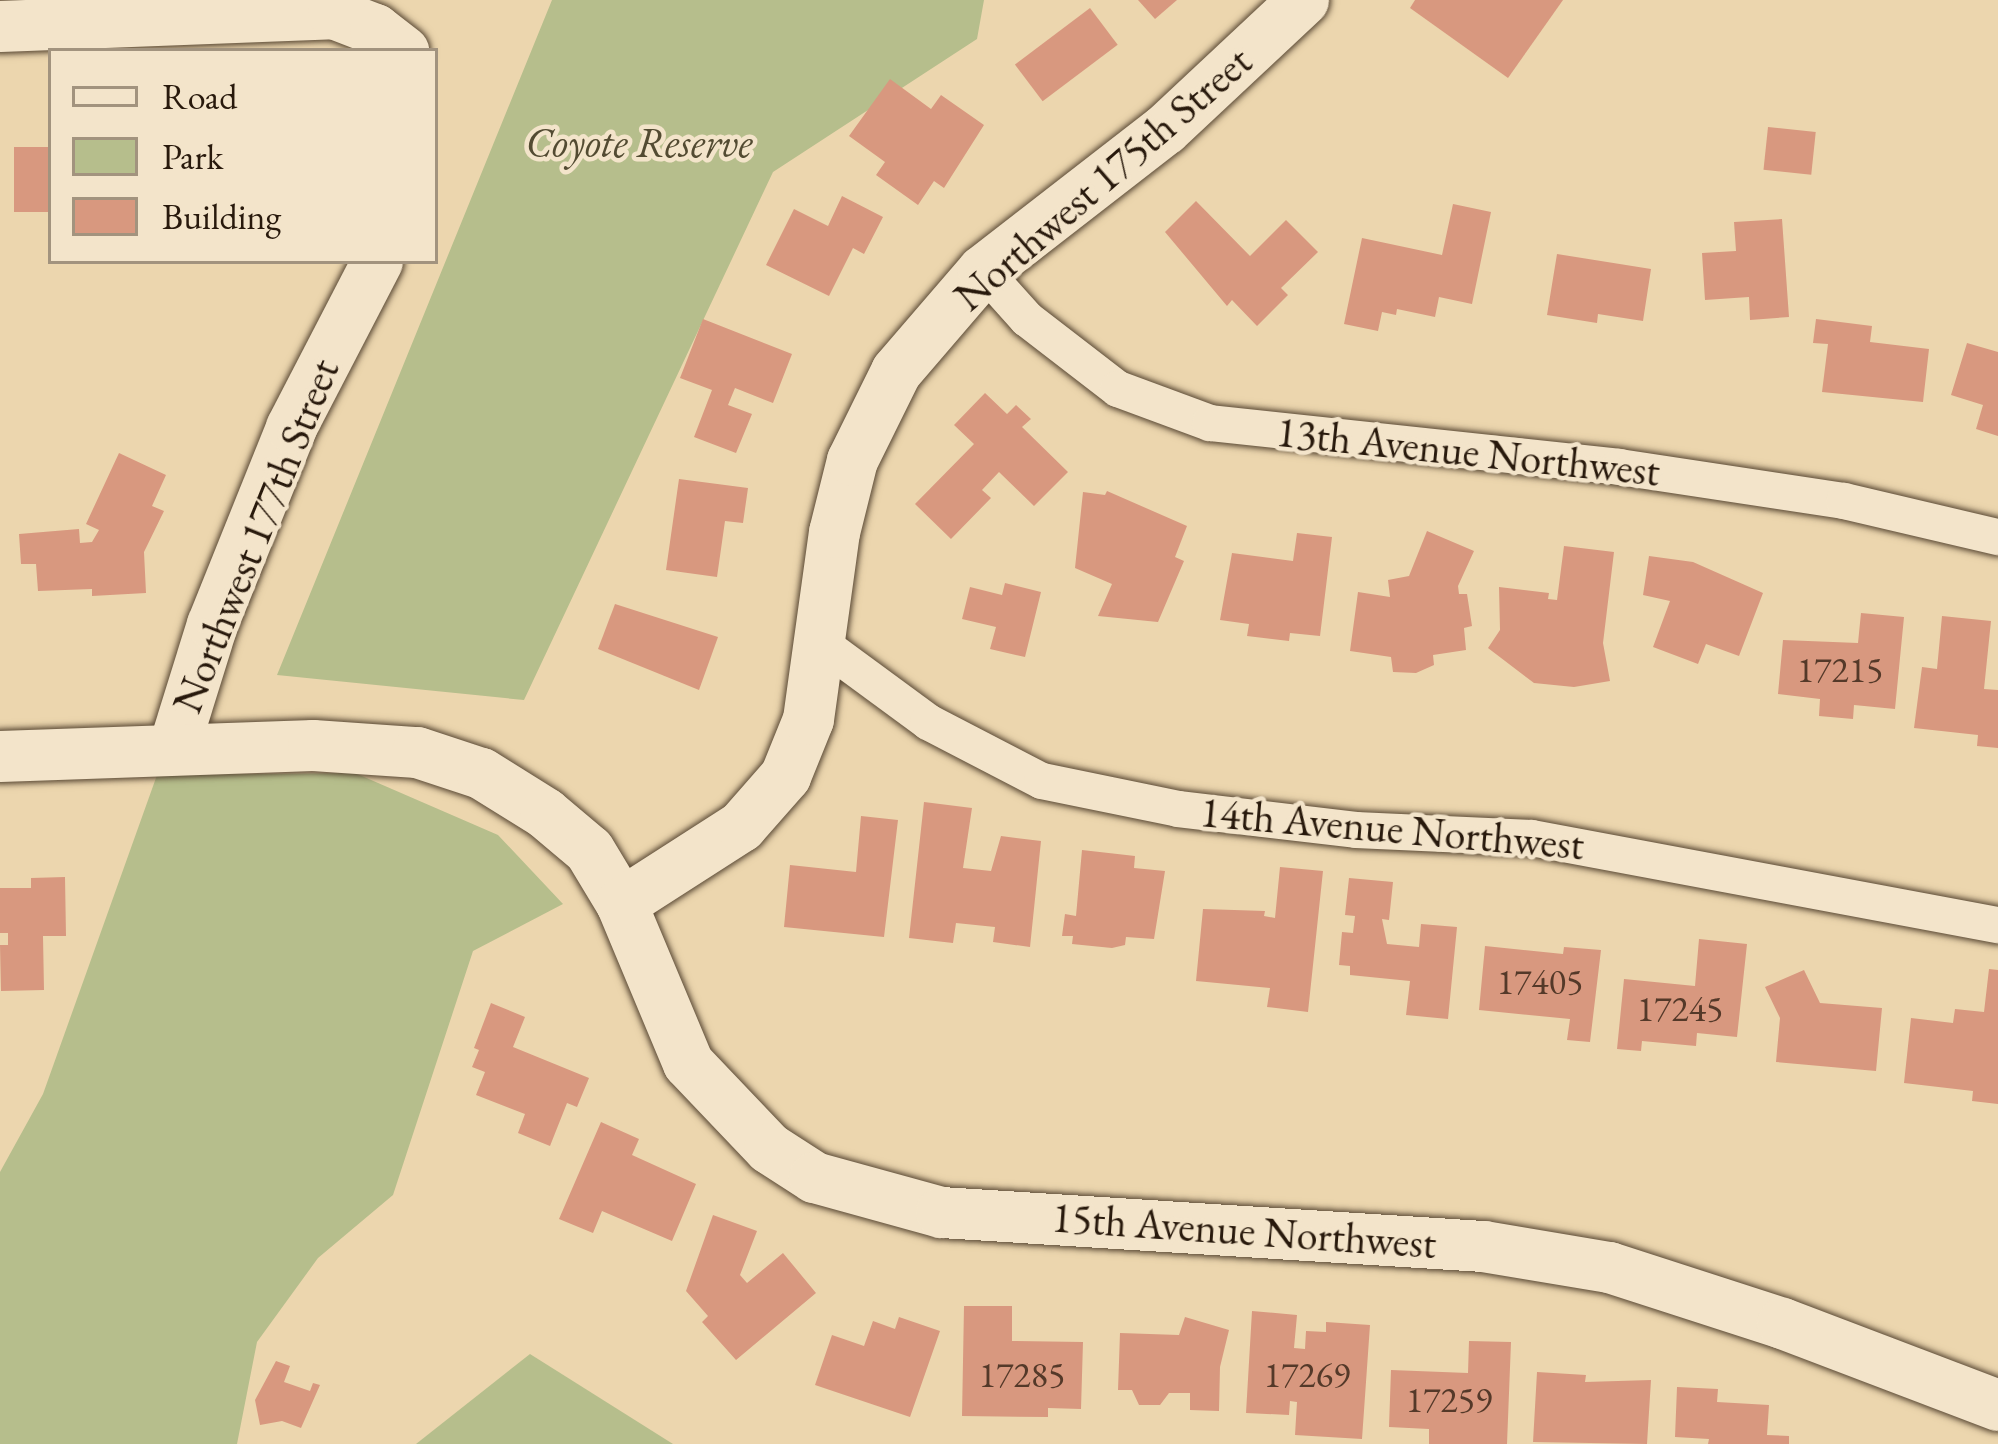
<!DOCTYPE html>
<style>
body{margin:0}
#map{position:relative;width:1998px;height:1444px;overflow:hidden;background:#ecd6ae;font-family:"EB Garamond",serif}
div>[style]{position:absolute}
.green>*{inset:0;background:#b6be8c}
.building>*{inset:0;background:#d8987f;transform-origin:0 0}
.roads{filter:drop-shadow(0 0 3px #594834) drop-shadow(0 0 3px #594834)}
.street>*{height:36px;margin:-18px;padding:0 18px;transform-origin:18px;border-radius:18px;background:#f3e4ca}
.secondary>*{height:51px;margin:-25.5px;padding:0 25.5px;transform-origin:25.5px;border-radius:25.5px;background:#f3e4ca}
span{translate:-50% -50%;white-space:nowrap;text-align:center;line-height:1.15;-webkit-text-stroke:9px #f3e4ca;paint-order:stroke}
.number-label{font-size:36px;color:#543929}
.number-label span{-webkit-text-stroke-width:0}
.park-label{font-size:42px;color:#534b32;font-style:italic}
.street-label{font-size:42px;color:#28190c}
.legend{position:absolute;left:48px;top:48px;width:390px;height:216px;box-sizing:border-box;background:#f3e4ca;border:3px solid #a2937e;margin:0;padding:15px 21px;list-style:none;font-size:36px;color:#28190c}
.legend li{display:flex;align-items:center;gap:24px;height:60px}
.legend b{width:60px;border:3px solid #a2937e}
</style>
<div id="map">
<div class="green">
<i style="clip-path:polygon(552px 0,984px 0,977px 39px,773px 172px,524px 700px,277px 675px)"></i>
<i style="clip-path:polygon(355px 773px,498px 835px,563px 904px,473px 951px,393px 1195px,318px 1258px,257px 1342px,237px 1444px,0 1444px,0 1172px,43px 1094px,157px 775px)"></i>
<i style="clip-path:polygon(530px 1354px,673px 1444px,416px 1444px)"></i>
</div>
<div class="building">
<i style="clip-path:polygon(1138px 0,1177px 0,1155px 19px)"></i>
<i style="clip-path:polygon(1415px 0,1563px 0,1508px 78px,1410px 8px)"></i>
<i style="left:1090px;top:8px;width:46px;height:94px;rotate:53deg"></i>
<i style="clip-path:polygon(890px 79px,931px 109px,941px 95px,984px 125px,944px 188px,934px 181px,918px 205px,876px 175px,885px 162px,849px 136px)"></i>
<i style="left:1768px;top:127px;width:48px;height:43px;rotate:6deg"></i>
<i style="left:51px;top:147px;width:65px;height:37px;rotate:90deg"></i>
<i style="clip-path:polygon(842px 196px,883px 217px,864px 254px,853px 248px,829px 296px,766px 265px,794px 209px,828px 226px)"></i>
<i style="clip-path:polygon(1196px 201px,1250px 256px,1286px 220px,1318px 252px,1281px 288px,1288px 295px,1257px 326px,1232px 300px,1227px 306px,1165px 232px)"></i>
<i style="clip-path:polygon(1453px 204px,1491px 212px,1472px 304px,1439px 297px,1435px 317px,1397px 309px,1396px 315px,1382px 312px,1378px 331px,1344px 324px,1362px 238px,1442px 255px)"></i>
<i style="clip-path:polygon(1782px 219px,1789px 317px,1750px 320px,1749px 297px,1705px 300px,1702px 253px,1736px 251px,1734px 222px)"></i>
<i style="clip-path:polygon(1557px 254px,1651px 269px,1643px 321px,1598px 314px,1597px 323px,1547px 315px)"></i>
<i style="clip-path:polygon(703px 319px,792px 354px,773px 403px,735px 388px,728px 405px,752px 414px,736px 453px,694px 437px,712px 390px,680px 378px)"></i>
<i style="clip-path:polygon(1816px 319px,1872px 326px,1870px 342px,1929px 349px,1923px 402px,1822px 392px,1828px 344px,1813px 343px)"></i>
<i style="clip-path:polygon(1967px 343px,1998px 352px,1998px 436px,1976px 429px,1983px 405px,1951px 395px)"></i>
<i style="clip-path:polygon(985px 393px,1007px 414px,1016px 405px,1031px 419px,1022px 427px,1068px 472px,1034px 506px,999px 472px,982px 490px,991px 498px,951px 539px,915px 504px,974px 444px,954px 425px)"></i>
<i style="clip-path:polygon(119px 453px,166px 475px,152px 506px,164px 511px,144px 552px,146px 593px,92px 596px,92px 589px,38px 591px,36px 564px,21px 564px,19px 534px,79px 529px,80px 543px,92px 542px,99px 530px,86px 524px)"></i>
<i style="clip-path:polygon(679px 479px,748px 488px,743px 523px,725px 521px,717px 577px,666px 570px)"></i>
<i style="clip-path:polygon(1107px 491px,1187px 526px,1175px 557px,1184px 561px,1158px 622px,1098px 616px,1112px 584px,1075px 568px,1083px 492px,1105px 495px)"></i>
<i style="clip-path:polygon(1427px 531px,1474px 551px,1458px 586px,1459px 594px,1467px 594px,1472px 626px,1464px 628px,1466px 650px,1433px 655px,1434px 665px,1416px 673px,1393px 672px,1391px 657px,1350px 651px,1358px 592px,1390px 597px,1388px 580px,1409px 576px)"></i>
<i style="clip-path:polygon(1297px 533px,1332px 537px,1320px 636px,1290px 633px,1289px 641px,1247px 636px,1249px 624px,1220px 620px,1232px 553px,1293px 561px)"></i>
<i style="clip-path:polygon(1564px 546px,1614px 552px,1603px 643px,1610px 681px,1574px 687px,1534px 683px,1488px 648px,1500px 630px,1499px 587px,1549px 593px,1548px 599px,1557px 600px)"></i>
<i style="clip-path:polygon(1649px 556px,1693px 562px,1763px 593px,1739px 656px,1706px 644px,1698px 664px,1653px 647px,1670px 601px,1643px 595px)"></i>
<i style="clip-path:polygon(1005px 583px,1041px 592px,1025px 657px,990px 649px,996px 627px,962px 619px,970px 587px,1002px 595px)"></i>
<i style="clip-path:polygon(615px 604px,718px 637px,699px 690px,598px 649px)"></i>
<i style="clip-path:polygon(1861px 613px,1904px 617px,1895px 709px,1854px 705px,1853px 719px,1819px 716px,1820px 699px,1778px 694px,1783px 640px,1858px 643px)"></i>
<i style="clip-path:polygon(1942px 616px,1991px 621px,1984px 689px,1998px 690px,1998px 748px,1977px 746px,1978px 735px,1914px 728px,1922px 667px,1937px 669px)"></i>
<i style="clip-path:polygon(924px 802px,972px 808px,963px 868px,991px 871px,1001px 836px,1041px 841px,1030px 947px,993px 942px,995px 927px,956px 923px,953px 943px,909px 938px)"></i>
<i style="clip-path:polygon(861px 816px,898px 820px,884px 937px,784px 927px,790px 865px,856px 872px)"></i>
<i style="clip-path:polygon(1082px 850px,1135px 856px,1134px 868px,1165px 871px,1154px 939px,1126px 937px,1125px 945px,1112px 948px,1072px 944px,1073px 936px,1062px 936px,1065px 914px,1076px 916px)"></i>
<i style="clip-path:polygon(1280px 867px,1323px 871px,1308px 1012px,1267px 1007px,1270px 988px,1196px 981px,1203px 909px,1265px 911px,1264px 916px,1275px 918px)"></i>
<i style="clip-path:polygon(65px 877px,66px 936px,43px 936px,44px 990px,1px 991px,0 945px,8px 945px,8px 933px,0 933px,0 888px,31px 888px,31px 878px)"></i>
<i style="clip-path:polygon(1349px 878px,1393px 882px,1389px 920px,1382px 919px,1387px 944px,1419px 947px,1421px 924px,1457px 927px,1448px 1019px,1406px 1015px,1410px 981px,1350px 975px,1350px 966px,1339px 965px,1342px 932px,1353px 933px,1355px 916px,1345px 915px)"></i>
<i style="clip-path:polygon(1699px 939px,1747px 944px,1737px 1037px,1697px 1033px,1696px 1046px,1642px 1041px,1641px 1051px,1617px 1049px,1624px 979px,1695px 986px)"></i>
<i style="clip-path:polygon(1485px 946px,1563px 954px,1564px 947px,1601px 950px,1590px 1042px,1567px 1040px,1570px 1019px,1479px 1010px)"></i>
<i style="clip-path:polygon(1989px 969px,1998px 970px,1998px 1104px,1972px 1101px,1973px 1091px,1904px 1083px,1911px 1018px,1953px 1023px,1955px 1009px,1984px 1012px)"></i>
<i style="clip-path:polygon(1804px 970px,1820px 1003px,1882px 1008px,1876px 1071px,1776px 1062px,1780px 1018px,1765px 987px)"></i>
<i style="clip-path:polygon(491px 1003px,525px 1017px,513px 1047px,589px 1078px,577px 1107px,567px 1103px,550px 1146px,518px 1133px,525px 1114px,476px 1095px,485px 1072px,472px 1067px,479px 1050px,474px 1048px)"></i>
<i style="clip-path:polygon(601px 1122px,639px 1139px,632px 1155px,696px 1184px,672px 1241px,602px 1211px,593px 1233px,559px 1219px)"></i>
<i style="clip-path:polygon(713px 1215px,757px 1231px,740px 1275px,747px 1283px,783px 1253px,816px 1293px,736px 1360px,702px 1322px,708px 1316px,686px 1291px)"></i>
<i style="clip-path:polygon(964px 1306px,1012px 1306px,1012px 1341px,1083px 1342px,1081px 1409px,1048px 1408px,1048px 1417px,962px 1416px)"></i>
<i style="clip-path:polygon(1252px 1311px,1297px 1315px,1294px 1348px,1305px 1349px,1306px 1331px,1326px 1332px,1326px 1322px,1370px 1325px,1362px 1439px,1295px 1435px,1297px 1402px,1290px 1401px,1289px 1415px,1246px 1413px)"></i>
<i style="clip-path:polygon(899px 1317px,940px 1331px,910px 1417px,815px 1385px,832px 1335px,864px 1346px,873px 1321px,895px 1329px)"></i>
<i style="clip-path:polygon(1185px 1317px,1229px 1330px,1220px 1367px,1219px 1411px,1190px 1410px,1190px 1393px,1169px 1393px,1160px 1405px,1139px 1405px,1132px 1390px,1118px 1390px,1120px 1333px,1179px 1335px)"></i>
<i style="clip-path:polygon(1469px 1341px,1511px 1342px,1507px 1444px,1429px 1444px,1429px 1429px,1389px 1427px,1391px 1370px,1468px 1373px)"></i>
<i style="clip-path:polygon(276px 1361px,290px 1366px,284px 1382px,310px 1391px,313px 1383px,320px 1385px,301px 1428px,282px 1421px,260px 1425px,255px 1400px)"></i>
<i style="clip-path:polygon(1537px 1372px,1586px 1375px,1585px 1382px,1651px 1380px,1647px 1444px,1533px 1442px)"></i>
<i style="clip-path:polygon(1677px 1387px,1718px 1389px,1717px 1402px,1769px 1405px,1767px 1435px,1789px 1436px,1789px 1444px,1708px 1444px,1709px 1439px,1675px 1437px)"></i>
</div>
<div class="roads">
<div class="street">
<i style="left:983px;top:270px;width:66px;rotate:48.1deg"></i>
<i style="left:1027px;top:319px;width:115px;rotate:37.6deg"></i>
<i style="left:1118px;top:389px;width:98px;rotate:20.3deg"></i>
<i style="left:1210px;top:423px;width:411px;rotate:6.1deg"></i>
<i style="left:1619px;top:467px;width:228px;rotate:8.6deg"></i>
<i style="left:1844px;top:501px;width:158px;rotate:13.2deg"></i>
<i style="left:822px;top:644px;width:132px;rotate:36.3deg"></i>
<i style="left:928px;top:722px;width:128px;rotate:27.4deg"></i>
<i style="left:1042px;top:781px;width:139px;rotate:11.6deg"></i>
<i style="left:1178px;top:809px;width:179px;rotate:6.7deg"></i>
<i style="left:1356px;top:830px;width:176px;rotate:2.6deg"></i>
<i style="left:1532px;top:838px;width:474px;rotate:10.6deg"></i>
</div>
<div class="secondary">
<i style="left:0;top:26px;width:333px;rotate:-2.2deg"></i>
<i style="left:333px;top:13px;width:45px;rotate:20.9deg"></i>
<i style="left:375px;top:29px;width:36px;rotate:38deg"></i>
<i style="left:173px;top:749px;width:131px;rotate:-72.7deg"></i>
<i style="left:212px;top:624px;width:212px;rotate:-68.1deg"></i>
<i style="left:291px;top:427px;width:187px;rotate:-62.6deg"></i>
<i style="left:0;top:756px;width:313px;rotate:-2deg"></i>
<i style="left:313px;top:745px;width:104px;rotate:3.9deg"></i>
<i style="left:417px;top:752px;width:67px;rotate:18.2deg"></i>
<i style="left:481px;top:773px;width:75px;rotate:32deg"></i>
<i style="left:545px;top:813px;width:57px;rotate:40.1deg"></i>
<i style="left:589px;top:850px;width:62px;rotate:58.9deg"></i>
<i style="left:621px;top:903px;width:173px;rotate:67.3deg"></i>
<i style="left:688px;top:1063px;width:117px;rotate:46.4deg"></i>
<i style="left:769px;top:1148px;width:54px;rotate:32.8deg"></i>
<i style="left:814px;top:1177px;width:132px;rotate:15.4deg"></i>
<i style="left:941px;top:1212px;width:543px;rotate:3.59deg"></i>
<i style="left:1483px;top:1246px;width:128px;rotate:9.5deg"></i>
<i style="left:1609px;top:1267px;width:182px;rotate:17.9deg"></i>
<i style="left:1782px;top:1323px;width:231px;rotate:20.8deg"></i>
<i style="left:621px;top:903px;width:143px;rotate:-32.7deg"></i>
<i style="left:741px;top:826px;width:67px;rotate:-48.7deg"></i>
<i style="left:785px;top:776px;width:61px;rotate:-68deg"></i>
<i style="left:808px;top:719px;width:189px;rotate:-82.1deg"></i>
<i style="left:834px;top:532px;width:74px;rotate:-76deg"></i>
<i style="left:852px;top:460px;width:99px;rotate:-63.7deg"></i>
<i style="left:896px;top:371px;width:133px;rotate:-49.3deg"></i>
<i style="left:983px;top:270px;width:230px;rotate:-37.8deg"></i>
<i style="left:1165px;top:129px;width:189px;rotate:-43.1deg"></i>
</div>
</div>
<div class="number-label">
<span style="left:1840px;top:670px">17215</span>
<span style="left:1540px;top:982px">17405</span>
<span style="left:1680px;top:1009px">17245</span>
<span style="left:1022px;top:1375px">17285</span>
<span style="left:1307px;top:1375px">17269</span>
<span style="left:1449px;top:1400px">17259</span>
</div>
<div class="park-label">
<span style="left:639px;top:143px">Coyote Reserve</span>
</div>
<div class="street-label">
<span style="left:1103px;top:179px;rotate:-41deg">Northwest 175th Street</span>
<span style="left:1468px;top:452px;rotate:6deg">13th Avenue Northwest</span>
<span style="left:256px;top:536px;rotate:-68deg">Northwest 177th Street</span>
<span style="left:1392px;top:829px;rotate:5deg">14th Avenue Northwest</span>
<span style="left:1244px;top:1231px;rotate:4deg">15th Avenue Northwest</span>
</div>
<ul class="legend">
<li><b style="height:15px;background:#f3e4ca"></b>Road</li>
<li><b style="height:33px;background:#b6be8c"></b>Park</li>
<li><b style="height:33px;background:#d8987f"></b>Building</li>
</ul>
</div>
